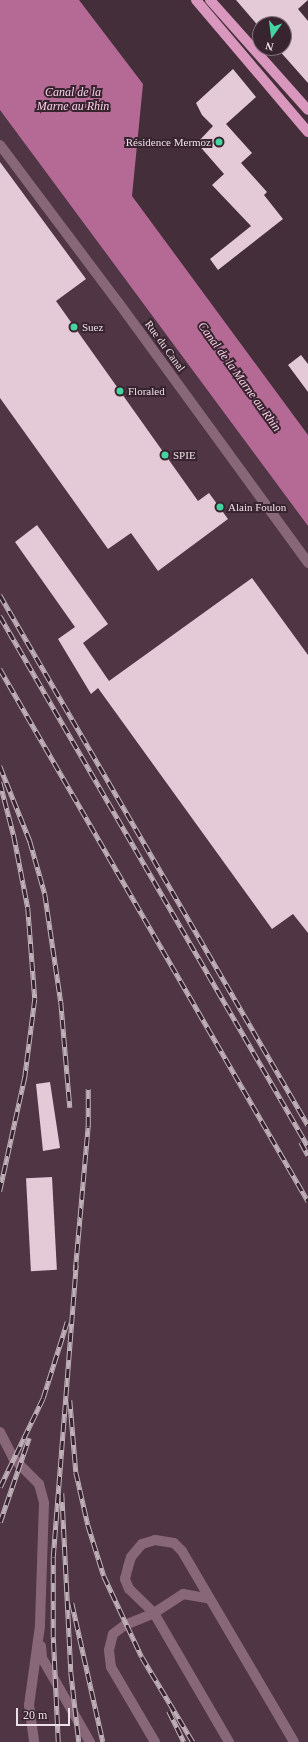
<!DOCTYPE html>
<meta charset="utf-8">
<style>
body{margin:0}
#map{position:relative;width:308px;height:1742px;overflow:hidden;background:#432e39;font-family:Georgia,serif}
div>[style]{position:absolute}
.built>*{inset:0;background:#503545}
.water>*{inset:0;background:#b56a96}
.building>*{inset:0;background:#e4c9d7;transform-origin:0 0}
.minor>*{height:10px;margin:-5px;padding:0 5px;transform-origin:5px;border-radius:5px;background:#886779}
.major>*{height:10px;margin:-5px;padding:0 5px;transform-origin:5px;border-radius:5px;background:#da97bd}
.rail>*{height:4.5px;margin-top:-2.25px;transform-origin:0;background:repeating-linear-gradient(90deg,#38242f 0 9px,#c0b1b9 0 18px);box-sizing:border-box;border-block:1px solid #c0b1b9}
.dots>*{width:11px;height:11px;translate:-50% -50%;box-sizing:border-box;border:2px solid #38242f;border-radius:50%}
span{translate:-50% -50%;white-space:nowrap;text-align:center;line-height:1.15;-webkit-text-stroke:4px #38242f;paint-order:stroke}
.poi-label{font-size:11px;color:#eddfe7}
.right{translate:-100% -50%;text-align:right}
.left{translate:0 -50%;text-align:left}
.street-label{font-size:11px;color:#eddfe7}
.water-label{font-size:12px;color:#f9cfe6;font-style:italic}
.north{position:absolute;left:252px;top:16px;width:40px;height:40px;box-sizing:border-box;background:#38242f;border:1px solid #806f79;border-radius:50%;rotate:194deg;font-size:11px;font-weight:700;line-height:16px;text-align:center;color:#eddfe7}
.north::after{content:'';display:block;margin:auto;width:14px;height:18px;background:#44d49f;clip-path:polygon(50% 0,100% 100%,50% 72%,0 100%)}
.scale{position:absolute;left:16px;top:1708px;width:54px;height:18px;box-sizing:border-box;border:2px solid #eddfe7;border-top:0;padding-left:5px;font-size:12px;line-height:14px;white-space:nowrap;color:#eddfe7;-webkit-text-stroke:3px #38242f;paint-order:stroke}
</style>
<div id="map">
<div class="built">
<i style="clip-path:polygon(0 110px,308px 526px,308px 1742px,0 1742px)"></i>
</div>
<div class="water">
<i style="clip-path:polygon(0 0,79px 0,143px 84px,132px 196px,308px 435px,308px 526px,0 110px)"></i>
</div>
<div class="building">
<i style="clip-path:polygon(236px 0,308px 0,298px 9px,308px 21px,308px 83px,277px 48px,284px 48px,284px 24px,260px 24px,260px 28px)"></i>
<i style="clip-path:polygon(233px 69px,256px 97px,226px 124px,252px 153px,241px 163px,267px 192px,264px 195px,283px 219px,218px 270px,210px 259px,251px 226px,212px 185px,224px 174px,197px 143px,213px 126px,202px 115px,196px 103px)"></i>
<i style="clip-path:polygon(0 162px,86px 279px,56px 301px,198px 501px,209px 493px,228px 519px,158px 571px,131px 533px,108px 549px,0 398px)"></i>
<i style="clip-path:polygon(301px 355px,308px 364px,308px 392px,288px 365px)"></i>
<i style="clip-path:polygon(37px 525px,108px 624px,83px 643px,109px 681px,252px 578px,308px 655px,308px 933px,293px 914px,272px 929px,98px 688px,91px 694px,58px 639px,75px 627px,15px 542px)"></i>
<i style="clip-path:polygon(50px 1082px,60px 1148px,43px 1151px,36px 1084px)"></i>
<i style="left:52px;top:1177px;width:93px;height:26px;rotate:87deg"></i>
</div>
<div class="minor">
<i style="left:0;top:145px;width:196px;rotate:53.1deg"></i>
<i style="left:118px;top:302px;width:323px;rotate:53.9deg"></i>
<i style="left:0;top:1432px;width:29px;rotate:63deg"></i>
<i style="left:13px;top:1458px;width:37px;rotate:45deg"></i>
<i style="left:39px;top:1484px;width:20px;rotate:75deg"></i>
<i style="left:44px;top:1503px;width:123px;rotate:91.9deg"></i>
<i style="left:40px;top:1626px;width:80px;rotate:97.9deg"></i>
<i style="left:29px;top:1705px;width:37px;rotate:82deg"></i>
<i style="left:41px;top:1646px;width:12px;rotate:85deg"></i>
<i style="left:42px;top:1658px;width:97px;rotate:60.3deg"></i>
<i style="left:155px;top:1742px;width:87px;rotate:-120.4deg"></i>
<i style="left:111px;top:1667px;width:17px;rotate:-97deg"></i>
<i style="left:109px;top:1650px;width:16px;rotate:-76deg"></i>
<i style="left:113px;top:1634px;width:15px;rotate:-37deg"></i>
<i style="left:125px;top:1625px;width:31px;rotate:-22deg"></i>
<i style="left:154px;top:1613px;width:35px;rotate:-33deg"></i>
<i style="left:183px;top:1594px;width:27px;rotate:10deg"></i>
<i style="left:229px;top:1742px;width:149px;rotate:-120.2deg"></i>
<i style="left:154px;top:1613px;width:35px;rotate:-136deg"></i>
<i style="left:129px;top:1589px;width:11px;rotate:-112deg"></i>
<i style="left:125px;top:1579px;width:12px;rotate:-76deg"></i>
<i style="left:128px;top:1567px;width:10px;rotate:-73deg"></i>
<i style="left:131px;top:1557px;width:17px;rotate:-50deg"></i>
<i style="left:142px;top:1544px;width:14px;rotate:-17deg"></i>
<i style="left:155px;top:1540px;width:19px;rotate:9deg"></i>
<i style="left:174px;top:1543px;width:11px;rotate:45deg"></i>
<i style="left:182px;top:1551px;width:221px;rotate:59.6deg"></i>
</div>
<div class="major">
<i style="left:196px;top:0;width:173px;rotate:49.7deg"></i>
<i style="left:210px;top:0;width:147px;rotate:48.3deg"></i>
</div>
<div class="rail">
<i style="left:0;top:595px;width:613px;rotate:59.84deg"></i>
<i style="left:0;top:616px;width:613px;rotate:59.84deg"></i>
<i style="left:0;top:669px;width:615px;rotate:59.93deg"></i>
<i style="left:0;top:766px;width:81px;rotate:68.2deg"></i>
<i style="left:30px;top:841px;width:55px;rotate:74.2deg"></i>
<i style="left:45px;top:894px;width:109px;rotate:81.6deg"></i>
<i style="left:61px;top:1002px;width:106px;rotate:85.1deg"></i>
<i style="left:0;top:782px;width:56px;rotate:75.5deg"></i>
<i style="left:14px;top:836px;width:73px;rotate:79deg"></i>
<i style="left:28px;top:908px;width:91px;rotate:85.6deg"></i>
<i style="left:35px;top:999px;width:79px;rotate:97.3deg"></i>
<i style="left:25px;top:1077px;width:117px;rotate:102.4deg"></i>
<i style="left:301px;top:1142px;width:15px;rotate:62deg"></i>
<i style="left:75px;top:1271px;width:146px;rotate:-84.9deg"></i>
<i style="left:88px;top:1126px;width:37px;rotate:-90deg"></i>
<i style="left:70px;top:1400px;width:72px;rotate:85.2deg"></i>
<i style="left:76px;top:1472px;width:54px;rotate:77.2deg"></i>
<i style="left:88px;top:1525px;width:53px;rotate:72.6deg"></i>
<i style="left:104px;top:1576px;width:89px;rotate:64.9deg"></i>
<i style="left:142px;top:1657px;width:99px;rotate:59deg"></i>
<i style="left:0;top:1487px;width:99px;rotate:-64.2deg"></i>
<i style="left:43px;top:1398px;width:80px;rotate:-72.5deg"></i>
<i style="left:62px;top:1493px;width:179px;rotate:87.1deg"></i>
<i style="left:71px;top:1672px;width:70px;rotate:83.5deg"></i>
<i style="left:0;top:1522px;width:89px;rotate:-71deg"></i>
<i style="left:72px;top:1603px;width:142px;rotate:77.4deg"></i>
<i style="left:169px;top:1711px;width:34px;rotate:64deg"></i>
<i style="left:58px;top:1742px;width:105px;rotate:-92.7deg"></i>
<i style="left:53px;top:1637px;width:80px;rotate:-90deg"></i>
<i style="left:53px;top:1557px;width:293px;rotate:-85.5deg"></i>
</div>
<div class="dots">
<i style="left:219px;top:142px;background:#44d49f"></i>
<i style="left:74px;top:327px;background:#44d49f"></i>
<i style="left:120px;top:391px;background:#44d49f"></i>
<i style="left:165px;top:455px;background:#44d49f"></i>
<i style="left:220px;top:507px;background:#44d49f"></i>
</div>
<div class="poi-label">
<span class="right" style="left:211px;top:142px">Résidence Mermoz</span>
<span class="left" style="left:82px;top:327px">Suez</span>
<span class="left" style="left:128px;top:391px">Floraled</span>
<span class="left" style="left:173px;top:455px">SPIE</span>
<span class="left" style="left:228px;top:507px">Alain Foulon</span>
</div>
<div class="street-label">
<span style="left:165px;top:346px;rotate:54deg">Rue du Canal</span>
</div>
<div class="water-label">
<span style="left:73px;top:100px">Canal de la<br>Marne au Rhin</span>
<span style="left:239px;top:377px;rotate:54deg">Canal de la Marne au Rhin</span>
</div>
<div class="north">N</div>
<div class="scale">20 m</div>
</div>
